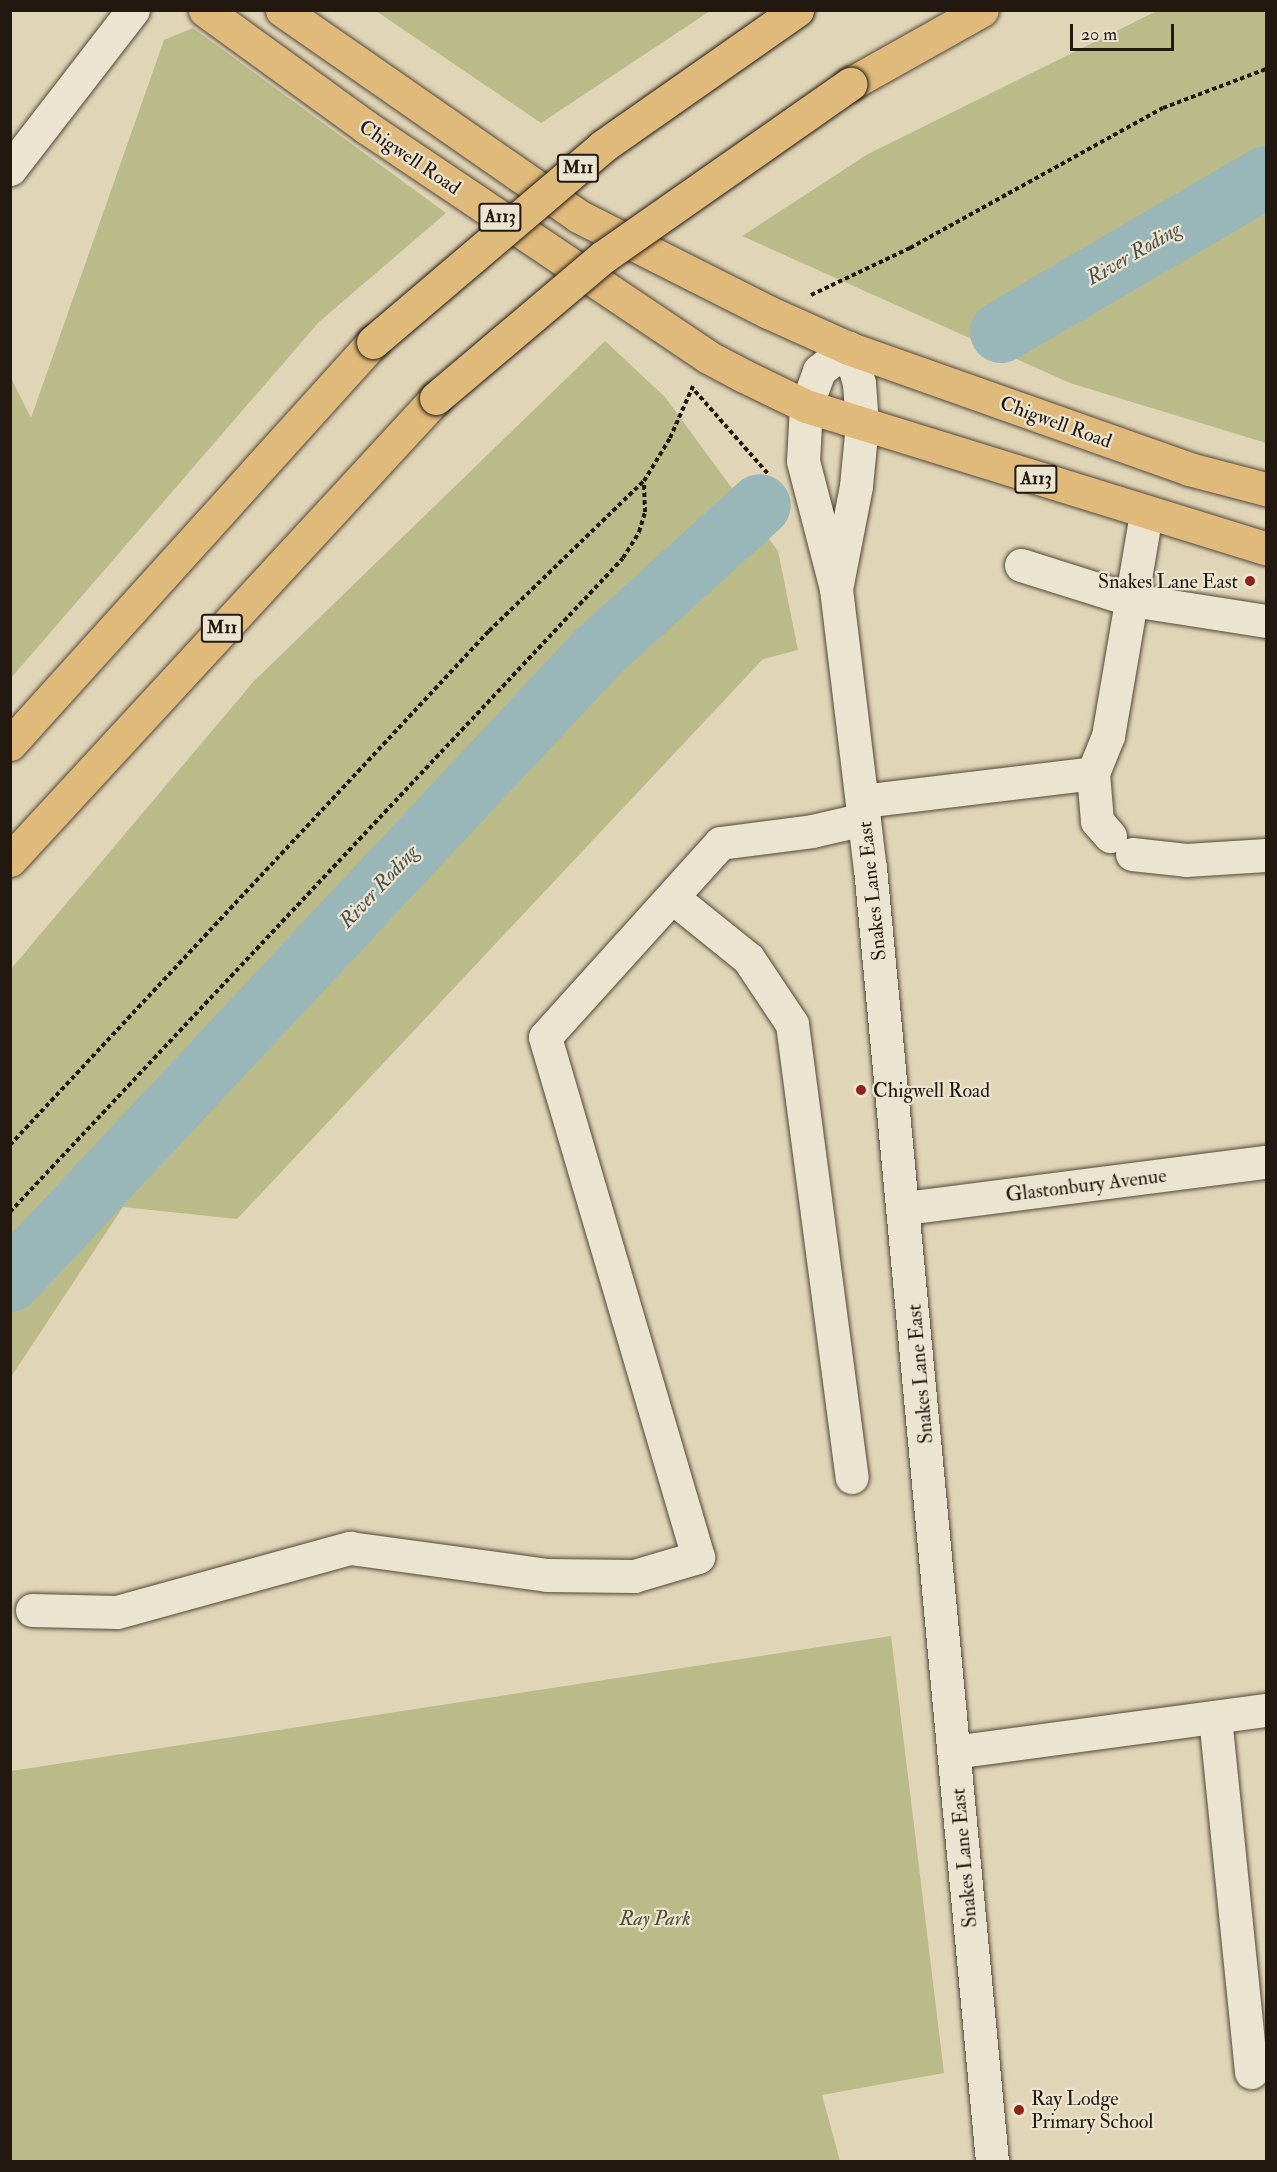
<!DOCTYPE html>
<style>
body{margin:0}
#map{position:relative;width:1277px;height:2172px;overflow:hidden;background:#e0d5b6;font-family:"IM FELL Double Pica",serif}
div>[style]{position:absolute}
.green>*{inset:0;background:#babb88}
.river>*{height:62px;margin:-31px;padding:0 31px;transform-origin:31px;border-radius:31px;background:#99b6b8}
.path>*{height:4px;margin-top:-2px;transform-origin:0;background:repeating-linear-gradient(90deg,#23180f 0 4.5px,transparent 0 7.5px)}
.roads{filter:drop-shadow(0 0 2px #524739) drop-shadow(0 0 2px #524739)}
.minor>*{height:33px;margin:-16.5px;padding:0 16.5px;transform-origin:16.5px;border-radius:16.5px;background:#ebe4d0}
.major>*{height:33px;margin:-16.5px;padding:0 16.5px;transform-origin:16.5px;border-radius:16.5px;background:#e0ba7b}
.highway>*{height:33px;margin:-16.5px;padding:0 16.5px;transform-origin:16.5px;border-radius:16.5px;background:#e0ba7b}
.bridges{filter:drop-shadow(0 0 2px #23180f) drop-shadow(0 0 2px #23180f)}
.highway-bridge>*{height:33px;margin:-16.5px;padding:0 16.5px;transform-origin:16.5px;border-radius:16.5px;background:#e0ba7b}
.dots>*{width:16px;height:16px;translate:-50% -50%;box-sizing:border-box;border:3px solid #ebe4d0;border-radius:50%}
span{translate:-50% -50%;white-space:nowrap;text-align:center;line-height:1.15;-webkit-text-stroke:4.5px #ebe4d0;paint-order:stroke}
.shield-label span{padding:2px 4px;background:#ebe4d0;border:2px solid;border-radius:4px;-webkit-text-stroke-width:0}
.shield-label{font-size:18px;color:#23180f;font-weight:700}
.street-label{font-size:20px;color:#23180f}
.poi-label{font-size:20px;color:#23180f}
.right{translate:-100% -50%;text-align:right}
.left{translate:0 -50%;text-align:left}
.park-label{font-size:20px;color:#504933;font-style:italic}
.water-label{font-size:21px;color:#4c4f4a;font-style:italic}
.frame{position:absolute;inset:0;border:12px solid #23180f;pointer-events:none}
.scale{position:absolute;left:1070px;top:24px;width:104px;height:27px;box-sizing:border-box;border:3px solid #23180f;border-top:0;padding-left:8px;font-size:18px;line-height:21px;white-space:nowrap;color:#23180f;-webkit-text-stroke:4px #ebe4d0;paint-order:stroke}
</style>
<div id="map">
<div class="green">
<i style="clip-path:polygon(376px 11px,710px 11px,541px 123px)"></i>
<i style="clip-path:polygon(1157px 11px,1266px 11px,1266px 443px,1070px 383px,742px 236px,868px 154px)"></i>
<i style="clip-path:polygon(193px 28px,446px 213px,319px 322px,11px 678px,11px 378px,31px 418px,164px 40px)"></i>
<i style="clip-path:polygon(605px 341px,665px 397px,778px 551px,798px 650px,763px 659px,237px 1219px,123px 1207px,11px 1377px,11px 969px,254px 681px)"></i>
<i style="clip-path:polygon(891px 1636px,944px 2073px,822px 2095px,840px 2161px,11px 2161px,11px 1771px)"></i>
</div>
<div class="river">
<i style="left:1001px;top:332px;width:307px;rotate:-30.3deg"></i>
<i style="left:10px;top:1281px;width:862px;rotate:-46.93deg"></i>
<i style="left:599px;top:651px;width:217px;rotate:-42.2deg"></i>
</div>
<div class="path">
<i style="left:811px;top:295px;width:110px;rotate:-25.4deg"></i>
<i style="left:910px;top:248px;width:289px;rotate:-29deg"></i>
<i style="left:1163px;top:108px;width:110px;rotate:-20.7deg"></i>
<i style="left:695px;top:391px;width:112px;rotate:48.6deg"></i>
<i style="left:10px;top:1145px;width:703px;rotate:-47.02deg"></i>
<i style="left:489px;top:631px;width:216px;rotate:-44.1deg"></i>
<i style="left:644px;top:481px;width:50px;rotate:-58.8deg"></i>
<i style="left:670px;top:438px;width:57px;rotate:-66.1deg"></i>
<i style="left:10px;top:1212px;width:896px;rotate:-46.85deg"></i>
<i style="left:623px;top:558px;width:31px;rotate:-58deg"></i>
<i style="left:639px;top:532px;width:21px;rotate:-73deg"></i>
<i style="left:645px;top:512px;width:30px;rotate:-92deg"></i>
</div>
<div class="roads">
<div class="minor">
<i style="left:10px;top:169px;width:201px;rotate:-52.3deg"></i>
<i style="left:1021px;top:565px;width:116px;rotate:17.5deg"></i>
<i style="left:1132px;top:600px;width:136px;rotate:8.9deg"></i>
<i style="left:836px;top:589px;width:105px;rotate:-79deg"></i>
<i style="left:856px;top:486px;width:62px;rotate:-84.5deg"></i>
<i style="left:862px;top:424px;width:41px;rotate:-94.2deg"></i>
<i style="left:859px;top:383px;width:37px;rotate:-107deg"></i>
<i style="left:848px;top:348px;width:37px;rotate:142deg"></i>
<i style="left:819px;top:371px;width:37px;rotate:110deg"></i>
<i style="left:806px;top:406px;width:55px;rotate:93.1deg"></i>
<i style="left:803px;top:461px;width:132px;rotate:75.5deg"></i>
<i style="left:836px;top:589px;width:281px;rotate:83.1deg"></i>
<i style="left:870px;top:868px;width:1300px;rotate:84.61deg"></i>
<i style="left:862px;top:801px;width:233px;rotate:-6.9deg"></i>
<i style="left:1110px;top:836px;width:20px;rotate:-131deg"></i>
<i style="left:1097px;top:821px;width:48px;rotate:-94.8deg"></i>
<i style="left:1093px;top:773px;width:40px;rotate:-68deg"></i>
<i style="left:1108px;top:736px;width:226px;rotate:-80.3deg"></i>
<i style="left:1132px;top:854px;width:54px;rotate:6.3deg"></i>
<i style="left:1186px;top:860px;width:80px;rotate:-3.6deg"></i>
<i style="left:672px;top:897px;width:97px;rotate:38.8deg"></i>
<i style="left:748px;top:958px;width:79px;rotate:56.3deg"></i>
<i style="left:792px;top:1024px;width:457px;rotate:82.5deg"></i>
<i style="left:905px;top:1208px;width:364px;rotate:-7.3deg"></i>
<i style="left:32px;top:1610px;width:85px;rotate:1.3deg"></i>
<i style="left:117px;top:1612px;width:242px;rotate:-15.4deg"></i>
<i style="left:350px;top:1548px;width:199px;rotate:7.8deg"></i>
<i style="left:547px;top:1575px;width:87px;rotate:0.7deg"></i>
<i style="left:634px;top:1576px;width:67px;rotate:-16.5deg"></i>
<i style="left:698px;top:1557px;width:542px;rotate:-106.4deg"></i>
<i style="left:545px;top:1037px;width:261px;rotate:-47.9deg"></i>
<i style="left:720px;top:843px;width:93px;rotate:-7.4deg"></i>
<i style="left:812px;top:831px;width:53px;rotate:-13deg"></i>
<i style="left:1215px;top:1717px;width:357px;rotate:84.2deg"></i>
<i style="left:954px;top:1752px;width:315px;rotate:-7.7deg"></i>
</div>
<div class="major">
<i style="left:205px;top:10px;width:199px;rotate:36deg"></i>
<i style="left:366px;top:127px;width:412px;rotate:33.9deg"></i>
<i style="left:708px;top:357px;width:41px;rotate:27.8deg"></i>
<i style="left:744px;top:376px;width:69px;rotate:25.8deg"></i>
<i style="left:806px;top:406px;width:481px;rotate:17.2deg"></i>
<i style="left:282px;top:10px;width:361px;rotate:34.8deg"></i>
<i style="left:578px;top:216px;width:213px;rotate:26.8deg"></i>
<i style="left:768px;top:312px;width:88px;rotate:24.2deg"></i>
<i style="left:848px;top:348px;width:362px;rotate:19.5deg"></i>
<i style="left:1189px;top:469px;width:80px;rotate:14.6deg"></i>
</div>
<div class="highway">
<i style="left:850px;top:84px;width:151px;rotate:-29.3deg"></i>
<i style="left:10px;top:744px;width:542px;rotate:-47.92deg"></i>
<i style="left:10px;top:860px;width:628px;rotate:-47.32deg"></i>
</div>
</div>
<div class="bridges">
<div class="highway-bridge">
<i style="left:373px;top:342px;width:302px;rotate:-40.4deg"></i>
<i style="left:603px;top:146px;width:237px;rotate:-35deg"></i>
<i style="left:436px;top:398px;width:219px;rotate:-40.2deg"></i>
<i style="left:603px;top:257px;width:302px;rotate:-35deg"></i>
</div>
</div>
<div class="dots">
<i style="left:1250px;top:581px;background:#8f2418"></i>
<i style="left:861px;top:1090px;background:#8f2418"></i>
<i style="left:1019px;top:2110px;background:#8f2418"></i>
</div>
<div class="shield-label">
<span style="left:578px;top:168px">M11</span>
<span style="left:500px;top:217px">A113</span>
<span style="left:1036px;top:479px">A113</span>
<span style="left:222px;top:628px">M11</span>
</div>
<div class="street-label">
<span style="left:410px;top:157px;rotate:34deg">Chigwell Road</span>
<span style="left:1056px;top:422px;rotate:20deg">Chigwell Road</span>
<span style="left:872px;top:891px;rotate:-96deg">Snakes Lane East</span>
<span style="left:1086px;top:1185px;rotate:-7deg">Glastonbury Avenue</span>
<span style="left:920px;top:1374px;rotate:-95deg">Snakes Lane East</span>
<span style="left:964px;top:1858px;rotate:-95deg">Snakes Lane East</span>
</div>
<div class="poi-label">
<span class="right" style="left:1238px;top:581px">Snakes Lane East</span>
<span class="left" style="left:873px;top:1090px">Chigwell Road</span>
<span class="left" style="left:1031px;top:2110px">Ray Lodge<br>Primary School</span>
</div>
<div class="park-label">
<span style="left:655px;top:1918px">Ray Park</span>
</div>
<div class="water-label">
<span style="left:1134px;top:254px;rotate:-30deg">River Roding</span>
<span style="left:379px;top:887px;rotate:-47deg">River Roding</span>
</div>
<div class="frame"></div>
<div class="scale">20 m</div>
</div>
